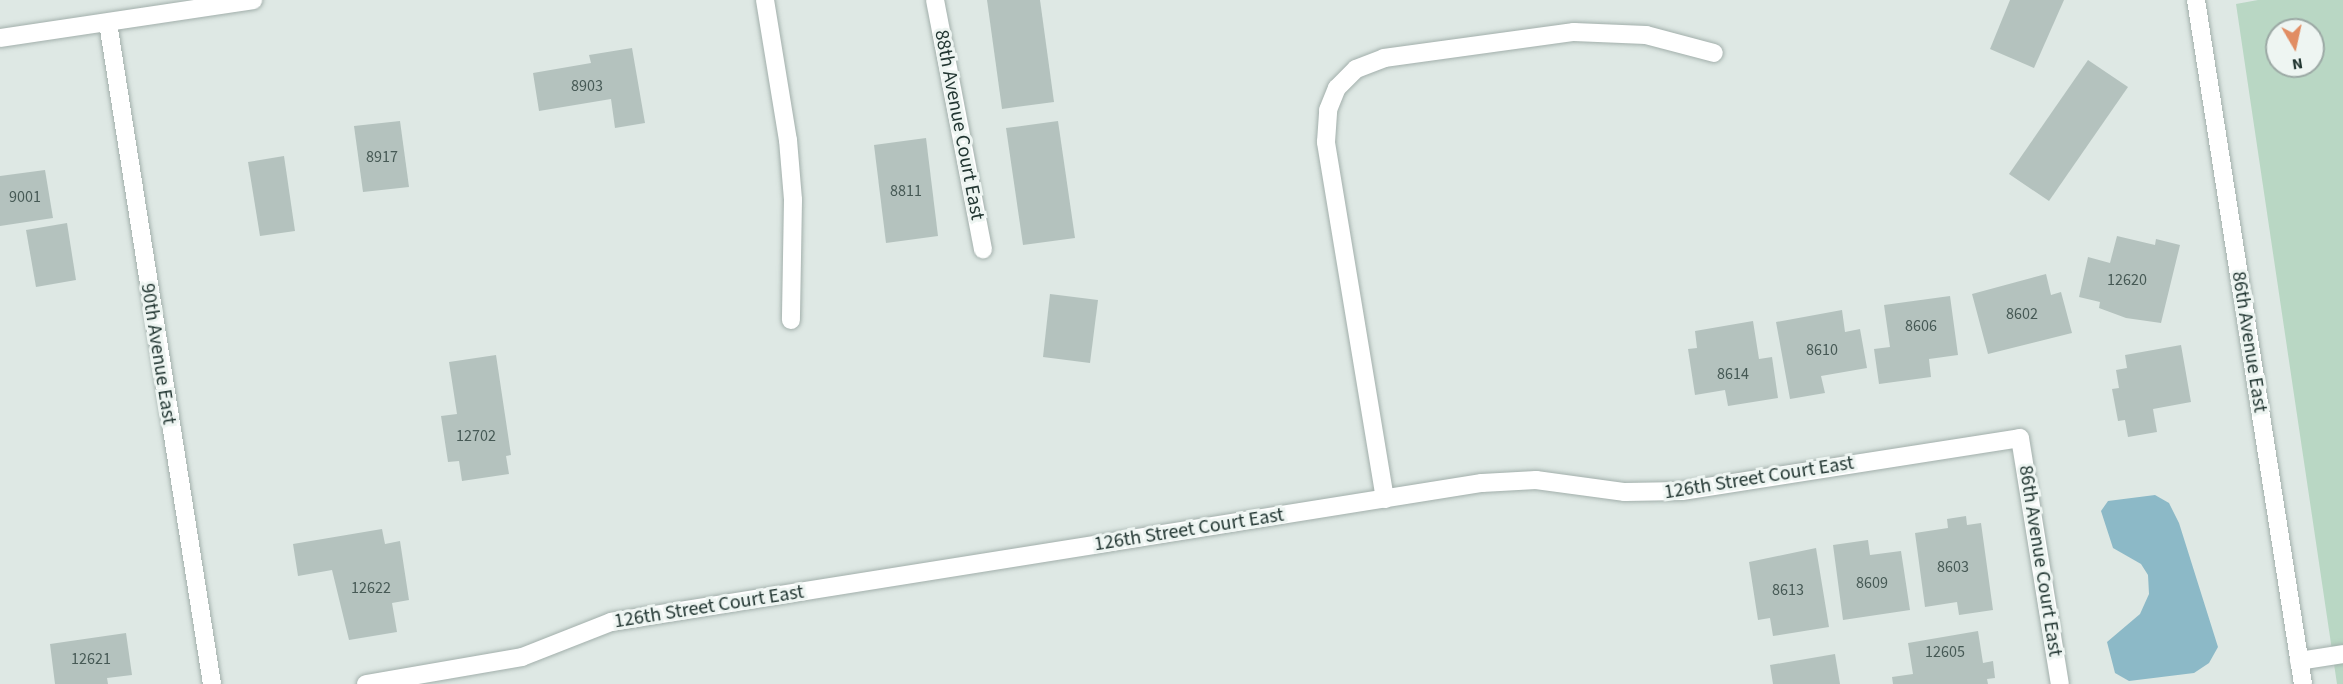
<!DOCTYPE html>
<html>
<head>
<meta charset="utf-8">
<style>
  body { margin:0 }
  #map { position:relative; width:2343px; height:684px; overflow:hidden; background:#dee8e4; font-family:"Source Sans 3",sans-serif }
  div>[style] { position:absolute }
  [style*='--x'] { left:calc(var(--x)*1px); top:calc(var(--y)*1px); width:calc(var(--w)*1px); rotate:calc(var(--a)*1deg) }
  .green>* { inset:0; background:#b9d7c4 }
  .water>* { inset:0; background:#8cb9c7 }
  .building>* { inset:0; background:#b4c2be }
  .roads { filter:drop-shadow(0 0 2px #a2afab) drop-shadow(0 0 2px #a2afab) }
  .minor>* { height:18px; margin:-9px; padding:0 9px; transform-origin:9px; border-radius:9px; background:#fff }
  span { translate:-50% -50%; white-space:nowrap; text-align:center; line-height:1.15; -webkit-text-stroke:6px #eef5f2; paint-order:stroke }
  .number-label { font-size:16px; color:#465955 }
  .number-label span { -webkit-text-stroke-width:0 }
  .street-label { font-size:20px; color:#223632 }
  .north { position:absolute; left:2265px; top:18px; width:60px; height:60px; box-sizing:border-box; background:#eef5f2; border:2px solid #9ca9a5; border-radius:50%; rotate:171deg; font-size:16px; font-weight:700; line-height:24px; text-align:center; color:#223632 }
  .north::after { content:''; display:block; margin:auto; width:21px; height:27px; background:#e18d63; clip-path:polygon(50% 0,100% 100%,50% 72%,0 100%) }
</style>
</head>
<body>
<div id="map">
  <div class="green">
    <div style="clip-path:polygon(evenodd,2258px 0,2343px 0,2343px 684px,2337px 684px,2236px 4px,2258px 0,2277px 30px,2313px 30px,2313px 66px,2277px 66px,2277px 30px)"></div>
  </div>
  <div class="water">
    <div style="clip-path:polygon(2155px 495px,2169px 503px,2179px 523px,2218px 647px,2209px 663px,2194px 673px,2129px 681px,2115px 673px,2107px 642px,2140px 614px,2149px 594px,2148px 575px,2141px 564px,2113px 548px,2101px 511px,2108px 501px)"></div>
  </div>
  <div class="building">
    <div style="clip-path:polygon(987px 0,1040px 0,1054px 102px,1002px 109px)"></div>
    <div style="clip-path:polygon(2010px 0,2064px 0,2034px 68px,1990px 49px)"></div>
    <div style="clip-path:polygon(632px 48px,645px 123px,615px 128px,611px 99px,539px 111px,533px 73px,591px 63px,589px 55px)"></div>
    <div style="clip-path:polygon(2088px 60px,2128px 87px,2049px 201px,2009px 174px)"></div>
    <div style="clip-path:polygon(400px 121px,409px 187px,363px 192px,354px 126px)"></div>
    <div style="clip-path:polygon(1058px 121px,1075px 238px,1023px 245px,1006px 128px)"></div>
    <div style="clip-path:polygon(926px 138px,938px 236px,886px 243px,874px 145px)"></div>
    <div style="clip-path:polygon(284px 156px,295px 231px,260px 236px,248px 162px)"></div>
    <div style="clip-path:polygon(45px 170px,53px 218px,0 226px,0 176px)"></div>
    <div style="clip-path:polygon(67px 223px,76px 280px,36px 287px,26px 230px)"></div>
    <div style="clip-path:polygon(2117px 236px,2155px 245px,2156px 239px,2180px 245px,2161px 323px,2126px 318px,2099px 308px,2100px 302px,2079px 297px,2088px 257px,2110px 263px)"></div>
    <div style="clip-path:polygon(2046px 274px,2051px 295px,2061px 292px,2072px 333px,1988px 354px,1972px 294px)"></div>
    <div style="clip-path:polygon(1050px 294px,1098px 300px,1090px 363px,1043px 357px)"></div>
    <div style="clip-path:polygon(1950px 296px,1958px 355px,1929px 359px,1931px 377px,1879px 384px,1874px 349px,1890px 347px,1884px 305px)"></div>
    <div style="clip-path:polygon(1842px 310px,1845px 332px,1860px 329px,1867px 368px,1821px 376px,1825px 393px,1790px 399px,1776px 322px)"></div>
    <div style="clip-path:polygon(1753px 321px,1759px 359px,1772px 357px,1778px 398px,1728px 406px,1725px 390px,1695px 395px,1688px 349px,1697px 348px,1695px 331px)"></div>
    <div style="clip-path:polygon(2181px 345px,2191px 402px,2153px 409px,2157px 432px,2128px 437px,2125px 420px,2118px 421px,2112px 389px,2119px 388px,2116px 370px,2127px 368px,2125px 355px)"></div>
    <div style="clip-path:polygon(496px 355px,511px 455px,506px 456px,509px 474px,462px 481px,459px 461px,448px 462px,441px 416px,457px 414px,449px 362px)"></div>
    <div style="clip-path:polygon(1966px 516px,1967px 525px,1981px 523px,1993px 610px,1959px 615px,1957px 602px,1925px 607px,1915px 533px,1948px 528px,1947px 519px)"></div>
    <div style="clip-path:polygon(382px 529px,385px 544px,400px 541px,409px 600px,392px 603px,397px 632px,349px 640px,332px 570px,298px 576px,293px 544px)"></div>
    <div style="clip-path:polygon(1868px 540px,1870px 555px,1901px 551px,1910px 610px,1843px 620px,1833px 545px)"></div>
    <div style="clip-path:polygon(1816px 548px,1829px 627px,1773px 636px,1770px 618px,1758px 620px,1749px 562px)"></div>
    <div style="clip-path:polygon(1978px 631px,1983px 663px,1993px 661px,1995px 678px,1987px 679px,1988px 684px,1893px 684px,1892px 677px,1913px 674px,1908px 643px)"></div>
    <div style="clip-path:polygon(126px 633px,132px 675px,107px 678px,108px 684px,55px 684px,50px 644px)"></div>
    <div style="clip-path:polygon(1835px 654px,1840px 684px,1773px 684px,1770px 665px)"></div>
  </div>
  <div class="roads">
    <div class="minor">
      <div style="--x:765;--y:0;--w:142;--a:80.7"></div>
      <div style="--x:788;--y:140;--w:60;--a:85.2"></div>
      <div style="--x:793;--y:200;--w:120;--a:91"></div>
      <div style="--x:935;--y:0;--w:254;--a:79.1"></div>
      <div style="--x:2196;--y:0;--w:692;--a:81.11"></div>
      <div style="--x:108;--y:23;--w:669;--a:81.06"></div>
      <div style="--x:0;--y:38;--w:256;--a:-8.5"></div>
      <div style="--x:1385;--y:499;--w:362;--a:-99.4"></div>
      <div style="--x:1326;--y:142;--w:32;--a:-86"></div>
      <div style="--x:1328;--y:110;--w:24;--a:-68"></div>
      <div style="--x:1337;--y:88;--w:27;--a:-45"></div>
      <div style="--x:1356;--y:69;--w:30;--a:-21"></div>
      <div style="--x:1384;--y:58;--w:192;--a:-7.8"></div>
      <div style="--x:1574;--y:32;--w:72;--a:2.4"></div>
      <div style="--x:1646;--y:35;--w:70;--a:14.8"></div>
      <div style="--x:2299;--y:661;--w:45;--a:-9"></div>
      <div style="--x:366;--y:684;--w:158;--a:-9.8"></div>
      <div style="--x:522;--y:657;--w:96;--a:-21.5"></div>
      <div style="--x:611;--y:622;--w:882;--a:-9.07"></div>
      <div style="--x:1482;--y:483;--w:54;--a:-3.2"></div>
      <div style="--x:1536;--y:480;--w:90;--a:7.7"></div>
      <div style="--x:1625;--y:492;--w:57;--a:-1"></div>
      <div style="--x:1682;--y:491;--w:342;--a:-8.9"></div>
      <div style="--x:2020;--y:438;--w:249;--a:80.8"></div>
    </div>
  </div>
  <div class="number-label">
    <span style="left:587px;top:86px">8903</span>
    <span style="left:382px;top:157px">8917</span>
    <span style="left:906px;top:191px">8811</span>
    <span style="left:25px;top:197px">9001</span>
    <span style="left:2127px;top:280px">12620</span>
    <span style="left:2022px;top:314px">8602</span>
    <span style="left:1921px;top:326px">8606</span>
    <span style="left:1822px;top:350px">8610</span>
    <span style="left:1733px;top:374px">8614</span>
    <span style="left:476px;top:436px">12702</span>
    <span style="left:1953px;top:567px">8603</span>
    <span style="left:1872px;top:583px">8609</span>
    <span style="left:371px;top:588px">12622</span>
    <span style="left:1788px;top:590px">8613</span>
    <span style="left:1945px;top:652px">12605</span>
    <span style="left:91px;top:659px">12621</span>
  </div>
  <div class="street-label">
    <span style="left:959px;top:125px;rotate:79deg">88th Avenue Court East</span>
    <span style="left:2249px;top:342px;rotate:81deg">86th Avenue East</span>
    <span style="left:158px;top:354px;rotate:81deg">90th Avenue East</span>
    <span style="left:1759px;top:478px;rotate:-9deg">126th Street Court East</span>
    <span style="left:1189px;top:530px;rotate:-9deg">126th Street Court East</span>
    <span style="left:2040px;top:561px;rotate:81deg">86th Avenue Court East</span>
    <span style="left:709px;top:607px;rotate:-9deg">126th Street Court East</span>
  </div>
  <div class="north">N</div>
</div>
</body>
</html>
